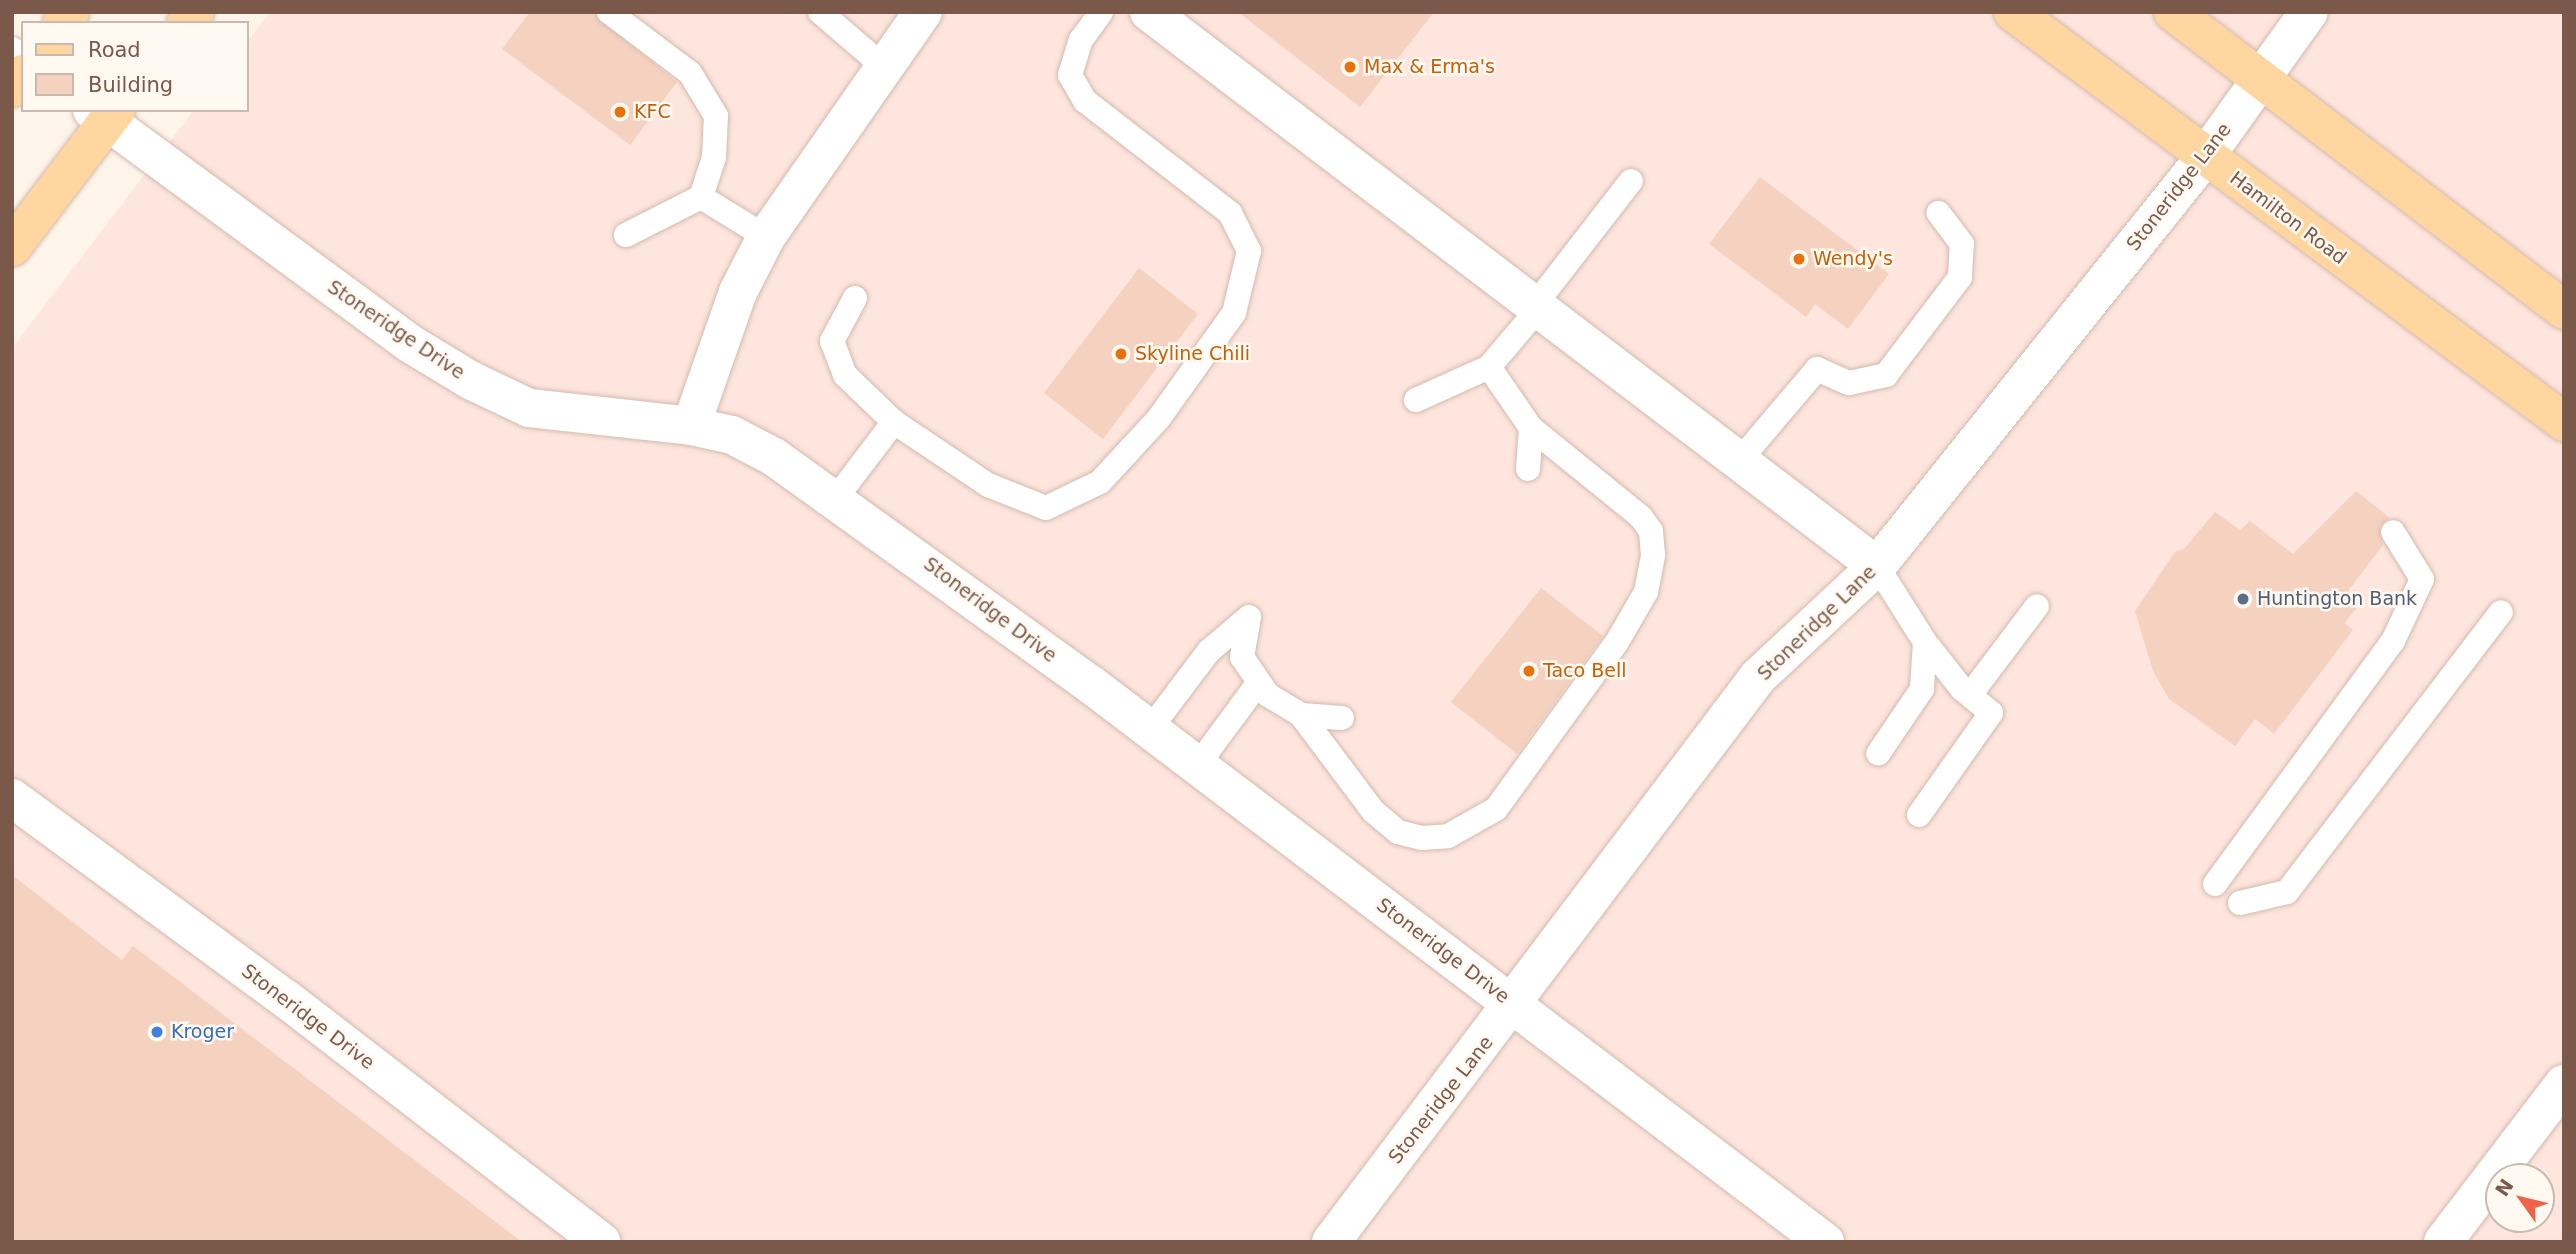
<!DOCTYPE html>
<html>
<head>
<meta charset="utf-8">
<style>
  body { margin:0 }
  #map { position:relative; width:2576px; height:1254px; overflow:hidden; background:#fef5ea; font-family:"DejaVu Sans",sans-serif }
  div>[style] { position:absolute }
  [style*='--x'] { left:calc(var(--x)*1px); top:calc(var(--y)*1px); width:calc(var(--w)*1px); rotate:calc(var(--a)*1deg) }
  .commercial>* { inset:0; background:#fee5dd }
  .building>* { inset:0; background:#f5d1c0 }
  .roads { filter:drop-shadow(0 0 2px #d2bbae) drop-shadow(0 0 2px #d2bbae) }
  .service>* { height:24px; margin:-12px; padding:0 12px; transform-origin:12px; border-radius:12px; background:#fff }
  .minor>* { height:38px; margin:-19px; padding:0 19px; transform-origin:19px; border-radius:19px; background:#fff }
  .primary>* { height:38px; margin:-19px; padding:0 19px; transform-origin:19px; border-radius:19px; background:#ffd5a0 }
  .dots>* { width:19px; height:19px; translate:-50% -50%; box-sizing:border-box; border:4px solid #fff9f2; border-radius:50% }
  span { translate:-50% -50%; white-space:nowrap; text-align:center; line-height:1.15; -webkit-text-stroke:5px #fff9f2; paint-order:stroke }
  .food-label { font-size:19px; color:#c56008 }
  .left { translate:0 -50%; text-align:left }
  .street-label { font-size:19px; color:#7b594a }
  .service-label { font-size:19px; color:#4e5e75 }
  .shop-label { font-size:19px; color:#366cbe }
  .frame { position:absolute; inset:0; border:14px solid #7b594a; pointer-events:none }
  .legend { position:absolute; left:21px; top:21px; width:228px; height:91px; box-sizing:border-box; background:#fff9f2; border:2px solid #cab9af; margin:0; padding:9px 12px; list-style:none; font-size:21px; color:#7b594a }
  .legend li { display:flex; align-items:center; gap:14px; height:35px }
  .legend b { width:35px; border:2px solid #cab9af }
  .north { position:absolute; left:2485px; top:1163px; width:70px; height:70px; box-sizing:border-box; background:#fff9f2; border:2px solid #cab9af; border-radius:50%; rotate:304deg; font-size:19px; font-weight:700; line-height:28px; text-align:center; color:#7b594a }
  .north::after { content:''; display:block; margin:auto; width:24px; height:32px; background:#ee6349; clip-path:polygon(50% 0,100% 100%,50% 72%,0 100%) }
</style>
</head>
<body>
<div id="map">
  <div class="commercial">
    <div style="clip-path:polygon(evenodd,270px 12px,2564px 12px,2564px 1242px,12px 1242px,12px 348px,194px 110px,247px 110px,247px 42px,270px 12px,2499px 1177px,2541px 1177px,2541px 1219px,2499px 1219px,2499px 1177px)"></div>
  </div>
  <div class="building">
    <div style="clip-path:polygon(530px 12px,592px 12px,677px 82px,630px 145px,502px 49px)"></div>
    <div style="clip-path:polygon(1238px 12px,1434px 12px,1360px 107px)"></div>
    <div style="clip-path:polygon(1760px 177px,1889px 274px,1848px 329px,1815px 304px,1806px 317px,1709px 244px)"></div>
    <div style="clip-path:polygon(1139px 268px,1198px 314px,1103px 439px,1044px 393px)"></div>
    <div style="clip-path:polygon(2356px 491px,2390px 518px,2380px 526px,2383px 545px,2348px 591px,2361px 602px,2345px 623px,2353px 630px,2274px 734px,2255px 719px,2235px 746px,2169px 699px,2153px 671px,2135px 611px,2175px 552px,2184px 549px,2215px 512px,2240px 530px,2250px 521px,2293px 554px)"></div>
    <div style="clip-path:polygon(1541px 588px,1603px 636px,1517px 754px,1451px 702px)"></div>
    <div style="clip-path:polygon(12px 875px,122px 960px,133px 946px,522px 1242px,12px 1242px)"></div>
  </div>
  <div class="roads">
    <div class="service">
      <div style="--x:609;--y:12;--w:101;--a:37"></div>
      <div style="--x:690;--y:73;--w:50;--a:58.8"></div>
      <div style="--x:716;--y:116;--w:41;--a:92.8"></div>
      <div style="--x:714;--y:157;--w:42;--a:108"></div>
      <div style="--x:820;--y:12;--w:83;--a:40.6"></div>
      <div style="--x:12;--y:49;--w:14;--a:36"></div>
      <div style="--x:626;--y:235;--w:84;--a:-26.9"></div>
      <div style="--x:701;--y:197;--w:76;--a:31.6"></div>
      <div style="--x:855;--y:298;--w:49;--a:118.1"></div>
      <div style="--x:832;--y:341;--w:36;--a:69"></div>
      <div style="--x:845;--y:375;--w:68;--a:43.8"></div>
      <div style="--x:894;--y:422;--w:113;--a:33.8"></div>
      <div style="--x:988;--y:485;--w:62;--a:21.6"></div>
      <div style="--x:1046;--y:508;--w:60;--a:-25.7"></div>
      <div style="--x:1100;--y:482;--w:87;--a:-47.3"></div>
      <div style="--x:1159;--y:418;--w:129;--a:-54.5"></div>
      <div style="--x:1234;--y:313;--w:64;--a:-76.4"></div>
      <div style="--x:1249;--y:251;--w:42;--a:-116.6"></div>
      <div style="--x:1230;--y:213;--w:183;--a:-142.3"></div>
      <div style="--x:1085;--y:101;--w:30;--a:-120"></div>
      <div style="--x:1070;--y:75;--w:37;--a:-73"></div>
      <div style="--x:1081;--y:40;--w:34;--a:-54"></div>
      <div style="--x:1534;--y:306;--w:158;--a:-52.2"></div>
      <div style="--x:1416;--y:400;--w:80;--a:-24.3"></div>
      <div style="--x:1489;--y:367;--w:77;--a:-49.7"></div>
      <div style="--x:1739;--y:461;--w:121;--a:-49.7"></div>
      <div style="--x:1817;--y:369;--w:35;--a:24"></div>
      <div style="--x:1849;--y:383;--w:38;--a:-12"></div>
      <div style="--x:1886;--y:375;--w:123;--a:-52.9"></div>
      <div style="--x:1960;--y:277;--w:33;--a:-87"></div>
      <div style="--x:1962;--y:244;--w:39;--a:-127"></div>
      <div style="--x:1528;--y:469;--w:41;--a:-85.8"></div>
      <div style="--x:836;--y:498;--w:96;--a:-52.7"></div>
      <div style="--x:1877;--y:566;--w:90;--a:57.7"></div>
      <div style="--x:1925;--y:642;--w:47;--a:93.7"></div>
      <div style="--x:1922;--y:689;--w:78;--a:124.1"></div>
      <div style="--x:1249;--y:617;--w:41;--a:99.9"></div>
      <div style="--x:1242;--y:657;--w:46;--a:55.6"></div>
      <div style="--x:1268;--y:695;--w:39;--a:31"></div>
      <div style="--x:1301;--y:715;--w:41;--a:4.2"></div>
      <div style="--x:1970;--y:695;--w:111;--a:-53"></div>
      <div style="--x:1301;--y:715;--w:120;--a:53.1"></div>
      <div style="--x:1373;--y:811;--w:33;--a:40"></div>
      <div style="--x:1398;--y:832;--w:25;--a:14"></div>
      <div style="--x:1422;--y:838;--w:26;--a:-4"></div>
      <div style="--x:1448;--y:836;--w:55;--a:-29.4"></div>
      <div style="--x:1496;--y:809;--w:206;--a:-54.1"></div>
      <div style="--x:1617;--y:642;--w:58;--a:-59.9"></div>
      <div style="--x:1646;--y:592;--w:38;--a:-79"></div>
      <div style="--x:1653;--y:555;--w:24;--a:-95"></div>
      <div style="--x:1651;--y:531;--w:17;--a:-126"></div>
      <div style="--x:1641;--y:517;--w:141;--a:-141"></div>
      <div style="--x:1531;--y:428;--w:74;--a:-124.5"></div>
      <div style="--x:1150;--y:729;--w:98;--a:-52.9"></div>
      <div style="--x:1209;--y:651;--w:52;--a:-40.4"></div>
      <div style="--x:1197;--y:766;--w:104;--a:-53.6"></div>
      <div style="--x:1919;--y:815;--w:125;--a:-54.8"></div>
      <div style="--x:1991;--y:713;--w:38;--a:-140"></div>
      <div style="--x:1962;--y:689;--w:60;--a:-128.2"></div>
      <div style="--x:2215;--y:884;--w:301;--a:-53.8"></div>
      <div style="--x:2393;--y:641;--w:68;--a:-64.9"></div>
      <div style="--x:2422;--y:579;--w:55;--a:-121.7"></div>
      <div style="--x:2240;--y:903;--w:48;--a:-13.2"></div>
      <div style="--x:2287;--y:892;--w:352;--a:-52.6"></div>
    </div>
    <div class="minor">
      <div style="--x:1149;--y:12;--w:915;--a:37.27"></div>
      <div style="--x:92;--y:110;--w:393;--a:36.3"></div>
      <div style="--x:409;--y:343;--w:71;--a:31.2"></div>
      <div style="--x:470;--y:380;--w:65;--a:25.4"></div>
      <div style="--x:529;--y:408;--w:163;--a:6.3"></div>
      <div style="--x:691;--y:426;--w:42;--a:12.4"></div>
      <div style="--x:732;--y:435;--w:47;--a:27.6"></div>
      <div style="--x:774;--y:457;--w:389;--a:35.7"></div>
      <div style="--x:1090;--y:684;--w:923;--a:37.21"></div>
      <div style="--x:691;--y:426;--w:142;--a:-70.7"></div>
      <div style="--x:738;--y:292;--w:62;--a:-63"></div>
      <div style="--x:766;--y:237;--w:274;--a:-55.1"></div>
      <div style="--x:12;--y:798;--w:340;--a:36.3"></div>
      <div style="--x:286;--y:999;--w:398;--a:37.6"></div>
      <div style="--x:1331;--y:1242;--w:708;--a:-52.92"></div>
      <div style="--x:1758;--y:677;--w:163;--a:-43"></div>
      <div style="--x:1877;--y:566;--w:524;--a:-51.27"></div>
      <div style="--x:2205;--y:157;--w:178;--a:-54.4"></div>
      <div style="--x:2443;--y:1242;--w:199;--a:-52.6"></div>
    </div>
    <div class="primary">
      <div style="--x:2013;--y:12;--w:687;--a:36.65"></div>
      <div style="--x:2173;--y:12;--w:492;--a:37.3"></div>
      <div style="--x:62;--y:23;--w:14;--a:-54"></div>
      <div style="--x:186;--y:23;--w:14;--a:-51"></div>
      <div style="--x:12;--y:88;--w:18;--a:-52"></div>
      <div style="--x:12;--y:247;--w:172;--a:-52.8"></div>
    </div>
  </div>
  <div class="dots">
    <div style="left:1350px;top:67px;background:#e8710a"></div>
    <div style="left:620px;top:112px;background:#e8710a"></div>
    <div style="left:1799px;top:259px;background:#e8710a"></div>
    <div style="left:1121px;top:354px;background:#e8710a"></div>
    <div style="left:2243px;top:599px;background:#5c6f8a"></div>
    <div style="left:1529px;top:671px;background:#e8710a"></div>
    <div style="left:157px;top:1032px;background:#3f7fe0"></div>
  </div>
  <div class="food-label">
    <span class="left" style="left:1364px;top:67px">Max &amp; Erma's</span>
    <span class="left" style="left:634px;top:112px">KFC</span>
    <span class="left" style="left:1813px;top:259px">Wendy's</span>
    <span class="left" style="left:1135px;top:354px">Skyline Chili</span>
    <span class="left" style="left:1543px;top:671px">Taco Bell</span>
  </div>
  <div class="street-label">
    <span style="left:2179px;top:187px;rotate:-52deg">Stoneridge Lane</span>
    <span style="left:2288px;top:218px;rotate:37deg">Hamilton Road</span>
    <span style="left:396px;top:330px;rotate:34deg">Stoneridge Drive</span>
    <span style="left:990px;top:610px;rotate:37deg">Stoneridge Drive</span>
    <span style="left:1817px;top:623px;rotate:-44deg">Stoneridge Lane</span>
    <span style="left:1443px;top:951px;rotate:37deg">Stoneridge Drive</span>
    <span style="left:308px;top:1017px;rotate:37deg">Stoneridge Drive</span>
    <span style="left:1441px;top:1100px;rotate:-52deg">Stoneridge Lane</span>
  </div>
  <div class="service-label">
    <span class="left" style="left:2257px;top:599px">Huntington Bank</span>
  </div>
  <div class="shop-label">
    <span class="left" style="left:171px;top:1032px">Kroger</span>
  </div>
  <div class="frame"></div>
  <ul class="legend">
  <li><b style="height:9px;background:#ffd5a0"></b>Road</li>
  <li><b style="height:19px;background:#f5d1c0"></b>Building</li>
  </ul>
  <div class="north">N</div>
</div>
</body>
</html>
